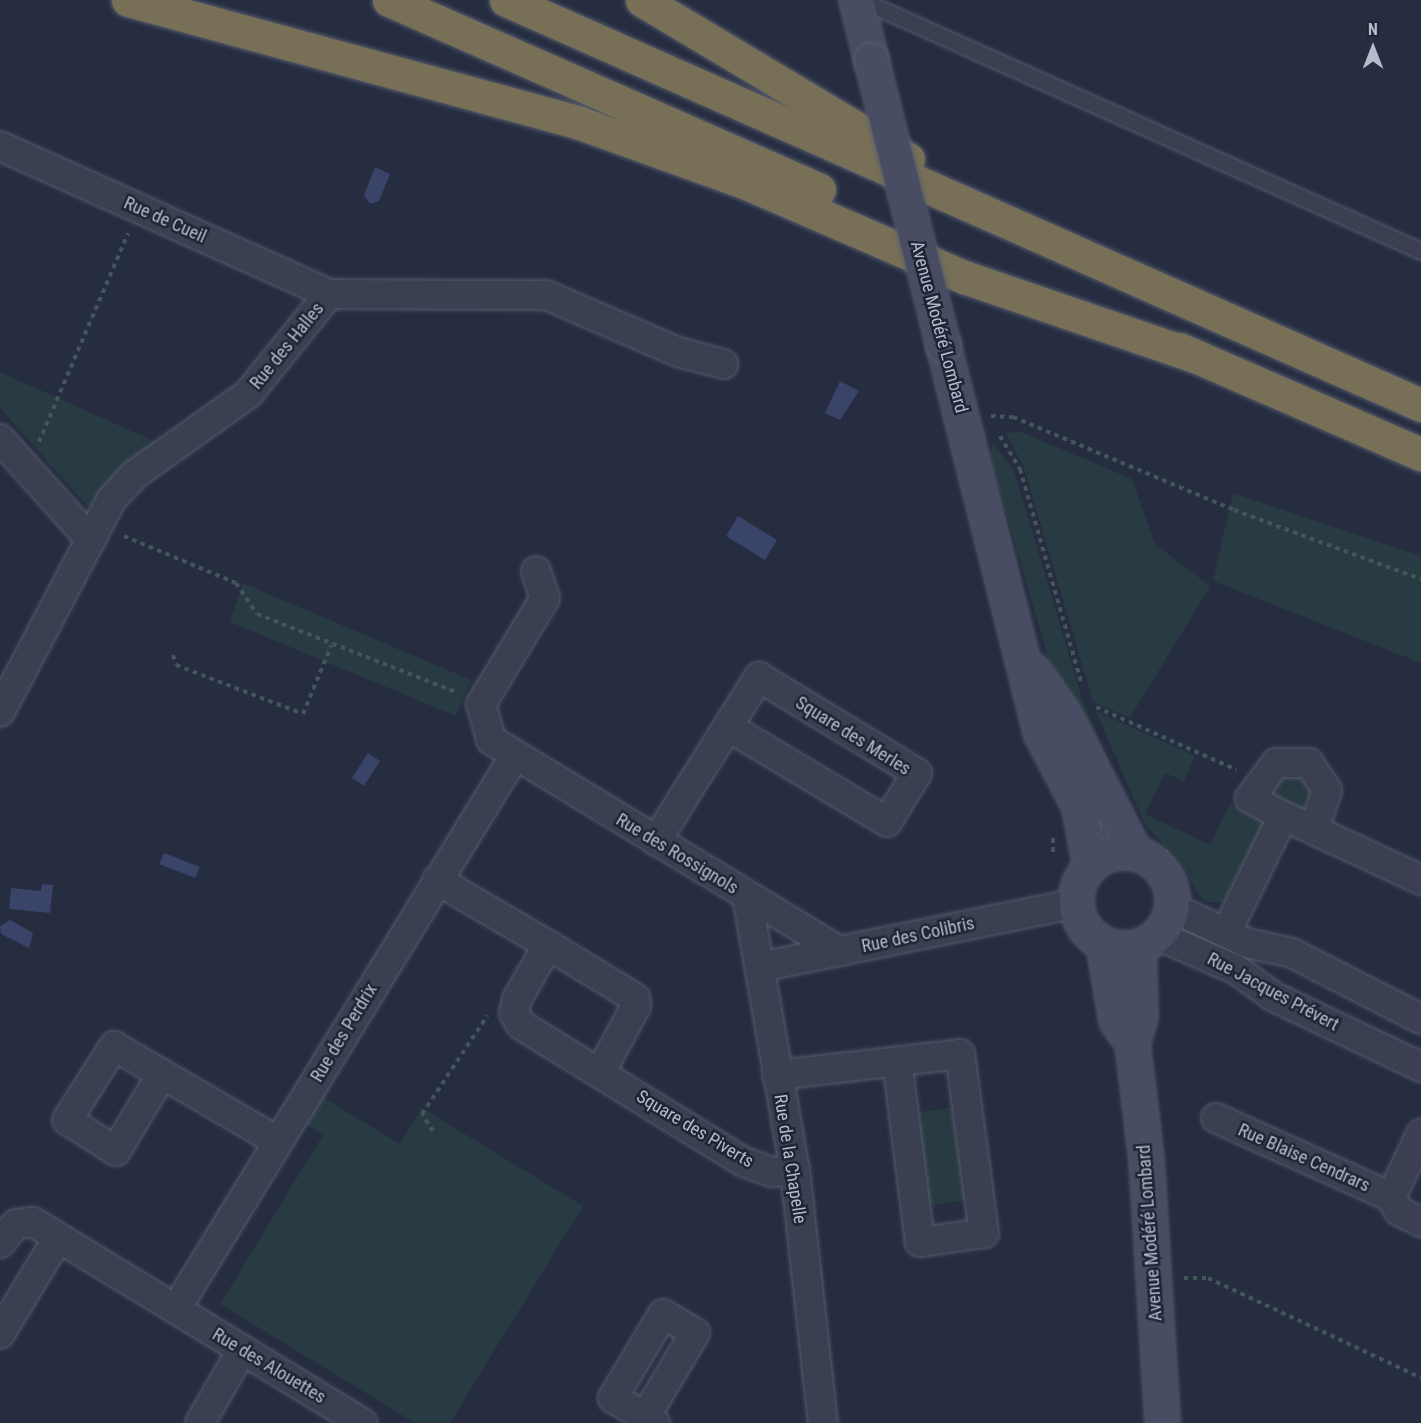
<!DOCTYPE html>
<html>
<head>
<meta charset="utf-8">
<style>
  body { margin:0 }
  #map { position:relative; width:1421px; height:1423px; overflow:hidden; background:#262d41; font-family:"Roboto Condensed",sans-serif }
  div>[style] { position:absolute }
  [style*='--x'] { left:calc(var(--x)*1px); top:calc(var(--y)*1px); width:calc(var(--w)*1px); rotate:calc(var(--a)*1deg) }
  .green>* { inset:0; background:#283a42 }
  .water>* { inset:0; background:#394468 }
  .path>* { height:4px; margin-top:-2px; transform-origin:0; background:repeating-linear-gradient(90deg,#43565c 0 4.5px,transparent 0 9px) }
  .roads { filter:drop-shadow(0 0 2px #555a6b) drop-shadow(0 0 2px #555a6b) }
  .lane>* { height:15px; margin:-7.5px; padding:0 7.5px; transform-origin:7.5px; border-radius:7.5px; background:#3a3f51 }
  .street>* { height:28px; margin:-14px; padding:0 14px; transform-origin:14px; border-radius:14px; background:#3a3f51 }
  .secondary>* { height:33px; margin:-16.5px; padding:0 16.5px; transform-origin:16.5px; border-radius:16.5px; background:#484d64 }
  .secondary>.ring { margin:-16.5px; padding:0; box-sizing:content-box; background:none; border:33px solid #484d64; border-radius:50% }
  .highway>* { height:33px; margin:-16.5px; padding:0 16.5px; transform-origin:16.5px; border-radius:16.5px; background:#777057 }
  .bridges { filter:drop-shadow(0 0 2px #555a6b) drop-shadow(0 0 2px #555a6b) }
  .secondary-bridge>* { height:33px; margin:-16.5px; padding:0 16.5px; transform-origin:16.5px; border-radius:16.5px; background:#484d64 }
  span { translate:-50% -50%; white-space:nowrap; text-align:center; line-height:1.15; -webkit-text-stroke:5px #1f2436; paint-order:stroke }
  .street-label { font-size:18px; color:#b7bbcb }
  .north { position:absolute; left:1343px; top:18px; width:60px; height:60px; -webkit-text-stroke:4px #1f2436; paint-order:stroke; rotate:0deg; font-size:16px; font-weight:700; line-height:24px; text-align:center; color:#b7bbcb }
  .north::after { content:''; display:block; margin:auto; width:21px; height:27px; background:#b7bbcb; clip-path:polygon(50% 0,100% 100%,50% 72%,0 100%) }
</style>
</head>
<body>
<div id="map">
  <div class="green">
    <div style="clip-path:polygon(0 372px,156px 442px,119px 469px,89px 508px,0 408px)"></div>
    <div style="clip-path:polygon(1021px 432px,1132px 479px,1155px 544px,1210px 586px,1130px 718px,1093px 702px,1024px 468px,1006px 433px)"></div>
    <div style="clip-path:polygon(993px 443px,1014px 471px,1084px 704px,1131px 814px,1054px 678px,990px 457px)"></div>
    <div style="clip-path:polygon(1233px 493px,1421px 556px,1421px 663px,1213px 581px)"></div>
    <div style="clip-path:polygon(243px 583px,471px 680px,456px 716px,230px 622px)"></div>
    <div style="clip-path:polygon(1096px 711px,1195px 756px,1184px 781px,1165px 773px,1145px 814px,1210px 845px,1230px 803px,1269px 822px,1229px 903px,1207px 902px,1198px 894px,1180px 861px,1145px 825px)"></div>
    <div style="clip-path:polygon(1292px 775px,1311px 786px,1310px 808px,1300px 810px,1273px 795px,1281px 778px)"></div>
    <div style="clip-path:polygon(322px 1097px,400px 1144px,422px 1108px,583px 1206px,450px 1423px,415px 1423px,220px 1304px,323px 1135px,305px 1123px)"></div>
    <div style="clip-path:polygon(956px 1107px,969px 1200px,925px 1206px,913px 1113px)"></div>
  </div>
  <div class="water">
    <div style="clip-path:polygon(375px 167px,390px 174px,379px 201px,370px 204px,364px 195px)"></div>
    <div style="clip-path:polygon(840px 381px,859px 391px,840px 420px,825px 413px)"></div>
    <div style="clip-path:polygon(738px 516px,777px 540px,765px 560px,726px 536px)"></div>
    <div style="clip-path:polygon(368px 753px,380px 761px,364px 786px,352px 778px)"></div>
    <div style="clip-path:polygon(164px 853px,200px 867px,195px 878px,159px 864px)"></div>
    <div style="clip-path:polygon(42px 884px,53px 885px,50px 913px,9px 909px,11px 888px,41px 891px)"></div>
    <div style="clip-path:polygon(10px 920px,33px 933px,29px 948px,1px 934px,0 926px)"></div>
  </div>
  <div class="path">
    <div style="--x:991;--y:416;--w:22;--a:3"></div>
    <div style="--x:1013;--y:417;--w:240;--a:22.8"></div>
    <div style="--x:1234;--y:510;--w:199;--a:20.3"></div>
    <div style="--x:1000;--y:436;--w:39;--a:59"></div>
    <div style="--x:1020;--y:469;--w:222;--a:74"></div>
    <div style="--x:39;--y:442;--w:227;--a:-66.9"></div>
    <div style="--x:124;--y:536;--w:121;--a:22.8"></div>
    <div style="--x:236;--y:583;--w:37;--a:56"></div>
    <div style="--x:257;--y:614;--w:214;--a:21.4"></div>
    <div style="--x:173;--y:655;--w:10;--a:73"></div>
    <div style="--x:176;--y:665;--w:136;--a:21.1"></div>
    <div style="--x:303;--y:714;--w:74;--a:-67.6"></div>
    <div style="--x:1096;--y:707;--w:154;--a:24.1"></div>
    <div style="--x:1053;--y:838;--w:14;--a:90"></div>
    <div style="--x:1165;--y:850;--w:37;--a:57"></div>
    <div style="--x:433;--y:1131;--w:20;--a:-123"></div>
    <div style="--x:422;--y:1114;--w:118;--a:-56.4"></div>
    <div style="--x:1184;--y:1278;--w:24;--a:0"></div>
    <div style="--x:1208;--y:1278;--w:235;--a:25.1"></div>
  </div>
  <div class="roads">
    <div class="lane">
      <div style="--x:861;--y:0;--w:614;--a:24.14"></div>
    </div>
    <div class="street">
      <div style="--x:0;--y:146;--w:361;--a:24.2"></div>
      <div style="--x:329;--y:294;--w:217;--a:0.3"></div>
      <div style="--x:546;--y:295;--w:144;--a:23.4"></div>
      <div style="--x:678;--y:352;--w:47;--a:14.9"></div>
      <div style="--x:0;--y:439;--w:136;--a:48"></div>
      <div style="--x:536;--y:571;--w:28;--a:72"></div>
      <div style="--x:545;--y:598;--w:124;--a:121.1"></div>
      <div style="--x:481;--y:704;--w:37;--a:74"></div>
      <div style="--x:491;--y:740;--w:408;--a:31.2"></div>
      <div style="--x:0;--y:712;--w:241;--a:-62.3"></div>
      <div style="--x:112;--y:499;--w:33;--a:-47"></div>
      <div style="--x:134;--y:475;--w:140;--a:-35.4"></div>
      <div style="--x:248;--y:394;--w:129;--a:-51"></div>
      <div style="--x:1314;--y:830;--w:118;--a:25"></div>
      <div style="--x:656;--y:841;--w:194;--a:-57.9"></div>
      <div style="--x:759;--y:677;--w:185;--a:31.3"></div>
      <div style="--x:917;--y:773;--w:57;--a:121.5"></div>
      <div style="--x:887;--y:822;--w:185;--a:-149.1"></div>
      <div style="--x:437;--y:880;--w:129;--a:30.4"></div>
      <div style="--x:548;--y:945;--w:62;--a:119.9"></div>
      <div style="--x:517;--y:999;--w:14;--a:102"></div>
      <div style="--x:514;--y:1013;--w:14;--a:60"></div>
      <div style="--x:521;--y:1025;--w:262;--a:31.6"></div>
      <div style="--x:744;--y:1162;--w:30;--a:20"></div>
      <div style="--x:772;--y:1172;--w:23;--a:-5"></div>
      <div style="--x:747;--y:896;--w:278;--a:80.1"></div>
      <div style="--x:795;--y:1170;--w:255;--a:83.7"></div>
      <div style="--x:1171;--y:907;--w:84;--a:25.3"></div>
      <div style="--x:1247;--y:943;--w:46;--a:12.5"></div>
      <div style="--x:1292;--y:953;--w:145;--a:27.1"></div>
      <div style="--x:1226;--y:933;--w:130;--a:-64"></div>
      <div style="--x:1283;--y:816;--w:34;--a:24"></div>
      <div style="--x:1314;--y:830;--w:42;--a:-72"></div>
      <div style="--x:1327;--y:790;--w:32;--a:-124"></div>
      <div style="--x:1309;--y:763;--w:33;--a:180"></div>
      <div style="--x:1276;--y:763;--w:44;--a:126.6"></div>
      <div style="--x:1250;--y:798;--w:38;--a:29"></div>
      <div style="--x:1157;--y:935;--w:87;--a:23.6"></div>
      <div style="--x:1237;--y:970;--w:46;--a:36.1"></div>
      <div style="--x:1274;--y:997;--w:163;--a:25.5"></div>
      <div style="--x:548;--y:945;--w:102;--a:31.3"></div>
      <div style="--x:635;--y:998;--w:8;--a:83"></div>
      <div style="--x:636;--y:1006;--w:74;--a:118.3"></div>
      <div style="--x:760;--y:967;--w:322;--a:-11.4"></div>
      <div style="--x:162;--y:1074;--w:90;--a:120.9"></div>
      <div style="--x:116;--y:1151;--w:58;--a:-147.7"></div>
      <div style="--x:67;--y:1120;--w:88;--a:-57.6"></div>
      <div style="--x:114;--y:1046;--w:189;--a:30.2"></div>
      <div style="--x:777;--y:1075;--w:184;--a:-6.5"></div>
      <div style="--x:960;--y:1054;--w:181;--a:82.4"></div>
      <div style="--x:984;--y:1233;--w:65;--a:172"></div>
      <div style="--x:920;--y:1242;--w:182;--a:-97.2"></div>
      <div style="--x:1216;--y:1118;--w:192;--a:24.3"></div>
      <div style="--x:1391;--y:1197;--w:70;--a:-64.5"></div>
      <div style="--x:1391;--y:1197;--w:16;--a:60"></div>
      <div style="--x:1399;--y:1211;--w:25;--a:27"></div>
      <div style="--x:0;--y:1243;--w:25;--a:-50"></div>
      <div style="--x:16;--y:1224;--w:17;--a:-7"></div>
      <div style="--x:33;--y:1222;--w:386;--a:31.4"></div>
      <div style="--x:176;--y:1309;--w:647;--a:-58.52"></div>
      <div style="--x:0;--y:1334;--w:112;--a:-58.9"></div>
      <div style="--x:645;--y:1417;--w:98;--a:-59.2"></div>
      <div style="--x:695;--y:1333;--w:37;--a:-149"></div>
      <div style="--x:663;--y:1314;--w:98;--a:120.8"></div>
      <div style="--x:613;--y:1398;--w:49;--a:30.8"></div>
      <div style="--x:200;--y:1423;--w:84;--a:-60.1"></div>
    </div>
    <div class="secondary">
      <div style="--x:856;--y:0;--w:62;--a:76"></div>
      <div style="--x:943;--y:345;--w:401;--a:75.9"></div>
      <div style="--x:1041;--y:734;--w:82;--a:62.5"></div>
      <div style="--x:1079;--y:807;--w:60;--a:79.4"></div>
      <div style="--x:1033;--y:670;--w:52;--a:55.1"></div>
      <div style="--x:1063;--y:713;--w:157;--a:62.8"></div>
      <div class="ring" style="left:1076px;top:852px;width:63px;height:63px"></div>
      <div style="--x:1103;--y:943;--w:78;--a:80.4"></div>
      <div style="--x:1116;--y:1020;--w:28;--a:55"></div>
      <div style="--x:1138;--y:946;--w:71;--a:88.4"></div>
      <div style="--x:1140;--y:1017;--w:27;--a:107"></div>
      <div style="--x:1132;--y:1043;--w:116;--a:83.1"></div>
      <div style="--x:1146;--y:1158;--w:265;--a:86.5"></div>
    </div>
    <div class="highway">
      <div style="--x:128;--y:0;--w:468;--a:15.2"></div>
      <div style="--x:580;--y:123;--w:174;--a:19.8"></div>
      <div style="--x:744;--y:182;--w:240;--a:23.4"></div>
      <div style="--x:964;--y:277;--w:247;--a:18.9"></div>
      <div style="--x:389;--y:0;--w:470;--a:23.8"></div>
      <div style="--x:506;--y:0;--w:1001;--a:23.88"></div>
      <div style="--x:642;--y:0;--w:310;--a:30.9"></div>
      <div style="--x:1179;--y:349;--w:264;--a:23.5"></div>
    </div>
  </div>
  <div class="bridges">
    <div class="secondary-bridge">
      <div style="--x:871;--y:60;--w:294;--a:75.8"></div>
    </div>
  </div>
  <div class="street-label">
    <span style="left:165px;top:220px;rotate:24deg">Rue de Cueil</span>
    <span style="left:939px;top:327px;rotate:75deg">Avenue Modéré Lombard</span>
    <span style="left:287px;top:346px;rotate:-51deg">Rue des Halles</span>
    <span style="left:853px;top:736px;rotate:32deg">Square des Merles</span>
    <span style="left:677px;top:854px;rotate:31deg">Rue des Rossignols</span>
    <span style="left:918px;top:935px;rotate:-12deg">Rue des Colibris</span>
    <span style="left:1273px;top:992px;rotate:28deg">Rue Jacques Prévert</span>
    <span style="left:344px;top:1033px;rotate:-59deg">Rue des Perdrix</span>
    <span style="left:695px;top:1129px;rotate:31deg">Square des Piverts</span>
    <span style="left:1304px;top:1158px;rotate:24deg">Rue Blaise Cendrars</span>
    <span style="left:790px;top:1159px;rotate:81deg">Rue de la Chapelle</span>
    <span style="left:1150px;top:1233px;rotate:-94deg">Avenue Modéré Lombard</span>
    <span style="left:269px;top:1366px;rotate:31deg">Rue des Alouettes</span>
  </div>
  <div class="north">N</div>
</div>
</body>
</html>
